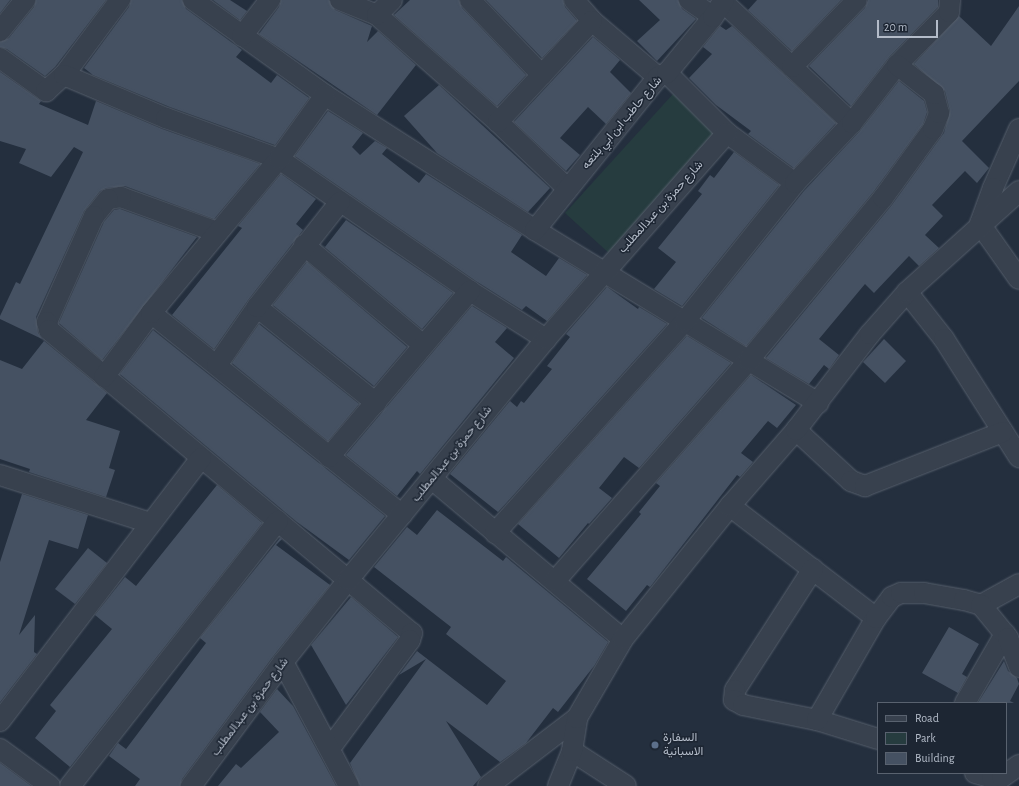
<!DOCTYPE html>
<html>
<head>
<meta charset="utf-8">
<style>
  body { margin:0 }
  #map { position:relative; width:1019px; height:786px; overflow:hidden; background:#242f3e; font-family:"Alegreya Sans",Vazirmatn,sans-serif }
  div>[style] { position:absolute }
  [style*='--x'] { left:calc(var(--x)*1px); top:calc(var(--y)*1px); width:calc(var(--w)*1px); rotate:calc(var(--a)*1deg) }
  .green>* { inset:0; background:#263c3f }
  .building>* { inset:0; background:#455162 }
  .roads { filter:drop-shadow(0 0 1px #565f6c) drop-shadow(0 0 1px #565f6c) }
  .minor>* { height:20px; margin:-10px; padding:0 10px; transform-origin:10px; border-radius:10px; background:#38414e }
  .dots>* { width:11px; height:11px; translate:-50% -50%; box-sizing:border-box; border:2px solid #1d2633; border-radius:50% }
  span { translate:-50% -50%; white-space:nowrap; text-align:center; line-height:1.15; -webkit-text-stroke:3px #1d2633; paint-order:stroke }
  .street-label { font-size:12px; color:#b4bcc9 }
  .poi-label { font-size:12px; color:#b4bcc9 }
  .left { translate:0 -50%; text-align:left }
  .legend { position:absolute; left:877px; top:702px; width:130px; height:72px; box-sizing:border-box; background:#1d2633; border:1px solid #59626f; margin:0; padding:5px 7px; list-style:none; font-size:12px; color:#b4bcc9 }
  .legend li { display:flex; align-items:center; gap:8px; height:20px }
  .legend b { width:20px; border:1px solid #59626f }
  .scale { position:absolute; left:877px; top:20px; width:61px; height:18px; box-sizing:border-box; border:2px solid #b4bcc9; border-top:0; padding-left:5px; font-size:12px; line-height:14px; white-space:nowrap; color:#b4bcc9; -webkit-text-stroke:3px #1d2633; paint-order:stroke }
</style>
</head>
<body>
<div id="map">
  <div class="green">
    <div style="clip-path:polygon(673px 94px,720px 136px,611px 255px,565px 213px)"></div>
  </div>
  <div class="building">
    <div style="clip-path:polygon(0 0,10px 0,0 13px)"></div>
    <div style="clip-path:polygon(36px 0,106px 0,55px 67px,45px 76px,7px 49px,0 47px,0 42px,9px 38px,34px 7px)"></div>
    <div style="clip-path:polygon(131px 0,182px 0,186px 9px,242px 50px,236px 57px,271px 83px,277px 75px,309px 98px,275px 145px,170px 107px,93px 75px,84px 68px,129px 7px)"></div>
    <div style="clip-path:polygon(213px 0,230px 0,247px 11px,240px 20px)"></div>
    <div style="clip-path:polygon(281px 0,329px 0,335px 10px,372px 26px,367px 42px,378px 31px,416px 65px,377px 115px,259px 34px,279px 7px)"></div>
    <div style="clip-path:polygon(410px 0,459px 0,462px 8px,526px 75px,497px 106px,394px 15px)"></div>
    <div style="clip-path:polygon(486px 0,563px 0,565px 7px,577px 21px,542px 58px)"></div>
    <div style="clip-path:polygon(639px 0,678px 0,682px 9px,696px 19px,657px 61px,637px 41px,660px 20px)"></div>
    <div style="clip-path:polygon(757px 0,841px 0,792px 51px,748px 10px)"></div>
    <div style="clip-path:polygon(868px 0,938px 0,938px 7px,889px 57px,851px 106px,809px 66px,865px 8px)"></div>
    <div style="clip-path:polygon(1019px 6px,1019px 81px,962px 141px,989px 168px,977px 183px,965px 171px,932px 205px,943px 216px,925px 235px,939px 248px,919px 266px,909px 256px,874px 293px,865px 284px,819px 339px,839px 355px,829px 369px,824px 365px,809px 384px,766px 358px,892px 205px,944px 133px,950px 111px,945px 91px,914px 64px,959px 16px,991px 46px)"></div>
    <div style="clip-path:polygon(720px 26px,726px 30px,732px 26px,836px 123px,794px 168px,748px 134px,751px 131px,716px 105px,689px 78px,712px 54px,703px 47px)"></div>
    <div style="clip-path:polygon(593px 37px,620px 60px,610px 72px,631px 93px,606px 124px,588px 107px,560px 138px,580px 155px,566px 171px,514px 122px)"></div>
    <div style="clip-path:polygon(0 72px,41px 101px,39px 104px,88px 125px,96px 101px,162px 129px,260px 164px,214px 219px,125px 186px,106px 188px,100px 191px,84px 211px,36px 317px,38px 333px,42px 339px,0 319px,0 316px,16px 282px,20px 284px,83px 152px,74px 147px,51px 177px,19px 163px,26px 149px,0 141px)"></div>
    <div style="clip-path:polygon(899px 81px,924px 101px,927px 112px,923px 124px,874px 191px,746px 346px,702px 318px,804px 191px,860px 131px)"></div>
    <div style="clip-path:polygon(439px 85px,550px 188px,528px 212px,437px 153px,404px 116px)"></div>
    <div style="clip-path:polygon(328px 111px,363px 133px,352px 147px,360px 155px,375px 141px,387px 148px,382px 154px,419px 183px,426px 174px,522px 235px,511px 252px,546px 276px,559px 258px,587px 275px,547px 321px,526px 306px,522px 310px,476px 281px,295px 156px)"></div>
    <div style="clip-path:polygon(734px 152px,779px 185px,682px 306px,654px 289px,676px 262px,658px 248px,702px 194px,698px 191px,710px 175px,714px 178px)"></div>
    <div style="clip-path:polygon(281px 174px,316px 199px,296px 224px,303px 230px,248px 300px,214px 349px,172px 315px,242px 228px,238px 226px)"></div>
    <div style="clip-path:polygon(120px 209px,197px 237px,102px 360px,59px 323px,104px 222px,114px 210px)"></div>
    <div style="clip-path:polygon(346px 220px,453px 293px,422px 329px,321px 244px,325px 247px)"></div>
    <div style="clip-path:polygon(307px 262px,407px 347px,374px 386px,273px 305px)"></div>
    <div style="clip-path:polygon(607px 287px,638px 309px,639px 307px,667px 324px,498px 512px,450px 474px,510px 401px,517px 407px,521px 401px,524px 403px,552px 369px,547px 366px,570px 337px,566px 334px)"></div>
    <div style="clip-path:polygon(472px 306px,507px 328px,495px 342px,514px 358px,420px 474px,417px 471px,397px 496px,346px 455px)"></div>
    <div style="clip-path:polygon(259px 324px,359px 404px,328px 441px,232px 363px)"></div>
    <div style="clip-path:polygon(153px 330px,385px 516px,349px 560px,297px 522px,120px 374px)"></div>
    <div style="clip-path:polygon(687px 336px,731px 363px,639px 468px,624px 457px,599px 488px,612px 498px,589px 524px,588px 523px,559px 558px,518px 524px)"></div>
    <div style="clip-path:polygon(884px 339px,906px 361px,885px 383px,863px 362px)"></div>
    <div style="clip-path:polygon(44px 341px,107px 393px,86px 420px,120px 431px,109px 468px,115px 470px,106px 497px,29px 472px,30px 469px,0 459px,0 360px,22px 369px)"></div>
    <div style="clip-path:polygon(751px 375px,796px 405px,777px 428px,768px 421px,741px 453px,753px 462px,740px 477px,737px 475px,650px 587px,647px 585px,626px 611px,587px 579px,641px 514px,639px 512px,660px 486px,656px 483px)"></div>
    <div style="clip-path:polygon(217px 485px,262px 523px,70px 767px,35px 738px,56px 711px,50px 705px,112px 629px,95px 615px,125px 577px,136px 586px)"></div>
    <div style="clip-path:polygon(22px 494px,88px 515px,78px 549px,49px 540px,19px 635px,35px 615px,34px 652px,37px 654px,0 702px,0 562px)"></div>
    <div style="clip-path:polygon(437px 510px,503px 561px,506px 557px,608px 642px,594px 666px,558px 712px,553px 708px,526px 743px,500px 762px,446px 721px,481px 777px,473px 786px,360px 786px,350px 763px,426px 659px,399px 675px,417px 651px,487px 705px,506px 681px,446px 634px,451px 627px,374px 567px,407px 527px,417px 535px)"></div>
    <div style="clip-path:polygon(280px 538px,282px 539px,276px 545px,330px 585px,274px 655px,182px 779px,180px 786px,135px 786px,140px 779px,109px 756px,118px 743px,126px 749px,206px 643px,200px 638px)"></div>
    <div style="clip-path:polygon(88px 548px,107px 563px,75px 604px,55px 589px)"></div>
    <div style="clip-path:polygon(351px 597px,398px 637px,346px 705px,311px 645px)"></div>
    <div style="clip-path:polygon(949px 627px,979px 644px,962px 674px,967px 677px,958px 693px,922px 673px)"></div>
    <div style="clip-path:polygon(1004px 661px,1008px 671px,1017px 678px,1019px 684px,1010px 701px,1014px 703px,978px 703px)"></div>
    <div style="clip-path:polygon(277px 689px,293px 706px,336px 786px,218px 786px,236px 764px,241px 768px,279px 732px,260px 712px)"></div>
    <div style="clip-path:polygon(0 763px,31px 786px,0 786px)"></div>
  </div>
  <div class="roads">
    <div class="minor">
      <div style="--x:193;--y:0;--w:163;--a:35.7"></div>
      <div style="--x:325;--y:95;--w:250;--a:32.7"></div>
      <div style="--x:535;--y:230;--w:332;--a:31.4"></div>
      <div style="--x:340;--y:0;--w:40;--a:22"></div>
      <div style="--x:377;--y:15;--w:162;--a:41.5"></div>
      <div style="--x:498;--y:122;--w:95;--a:43.7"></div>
      <div style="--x:470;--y:0;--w:104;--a:46.2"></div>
      <div style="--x:574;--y:0;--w:28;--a:49"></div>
      <div style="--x:592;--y:21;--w:87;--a:40.3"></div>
      <div style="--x:689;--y:0;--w:29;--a:35"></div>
      <div style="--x:723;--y:2;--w:177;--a:43.2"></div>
      <div style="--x:377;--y:15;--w:21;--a:-45"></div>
      <div style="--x:0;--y:31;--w:40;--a:-51"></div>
      <div style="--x:242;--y:36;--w:46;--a:-52.1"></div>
      <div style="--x:0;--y:58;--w:57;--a:35.7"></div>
      <div style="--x:46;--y:91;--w:24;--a:-42"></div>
      <div style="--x:64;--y:75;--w:94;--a:-53.3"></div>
      <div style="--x:792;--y:67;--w:93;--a:-45.9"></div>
      <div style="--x:667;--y:73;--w:85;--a:45"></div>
      <div style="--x:727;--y:133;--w:84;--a:36.3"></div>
      <div style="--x:64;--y:75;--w:111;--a:22.9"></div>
      <div style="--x:166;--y:118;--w:120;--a:19.9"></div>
      <div style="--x:279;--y:159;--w:232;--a:34.6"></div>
      <div style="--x:470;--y:291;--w:90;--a:32.3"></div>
      <div style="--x:498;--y:122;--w:138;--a:-47.1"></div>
      <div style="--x:1019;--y:129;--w:64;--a:113.8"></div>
      <div style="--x:993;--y:188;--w:38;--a:110"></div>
      <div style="--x:980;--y:224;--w:67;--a:54.7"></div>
      <div style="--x:535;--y:230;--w:196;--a:-51.2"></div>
      <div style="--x:658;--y:77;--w:10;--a:-24"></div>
      <div style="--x:667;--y:73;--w:72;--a:-50.6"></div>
      <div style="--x:713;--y:17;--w:20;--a:-57"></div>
      <div style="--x:217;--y:232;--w:102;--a:-160"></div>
      <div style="--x:121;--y:197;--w:13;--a:171"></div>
      <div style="--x:108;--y:199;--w:22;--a:129"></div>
      <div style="--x:94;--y:216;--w:116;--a:113.9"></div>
      <div style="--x:47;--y:322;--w:8;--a:76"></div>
      <div style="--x:49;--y:330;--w:473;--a:39.9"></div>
      <div style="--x:412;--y:633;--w:7;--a:106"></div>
      <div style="--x:410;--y:640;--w:134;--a:126.5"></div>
      <div style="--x:304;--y:245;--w:155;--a:40"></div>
      <div style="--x:907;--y:292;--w:60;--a:51.8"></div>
      <div style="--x:944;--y:339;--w:140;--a:57.6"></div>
      <div style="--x:257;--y:307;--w:153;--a:38.9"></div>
      <div style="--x:151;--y:313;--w:322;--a:38.8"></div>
      <div style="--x:217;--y:365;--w:70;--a:-55.4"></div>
      <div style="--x:257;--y:307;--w:134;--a:-51.7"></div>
      <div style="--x:104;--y:377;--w:79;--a:-53.7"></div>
      <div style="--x:151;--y:313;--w:200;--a:-50.3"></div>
      <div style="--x:279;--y:159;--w:79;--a:-54.3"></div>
      <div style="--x:796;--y:430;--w:75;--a:42.8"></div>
      <div style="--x:851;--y:481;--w:15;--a:20"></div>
      <div style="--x:865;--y:486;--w:148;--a:-21.4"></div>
      <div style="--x:329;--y:457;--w:218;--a:-49.7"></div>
      <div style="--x:0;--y:475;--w:157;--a:17.7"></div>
      <div style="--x:432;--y:479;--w:249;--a:40"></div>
      <div style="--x:730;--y:506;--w:184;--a:37.5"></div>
      <div style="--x:495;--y:533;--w:285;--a:-48.1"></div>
      <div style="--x:685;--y:321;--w:176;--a:-51.4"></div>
      <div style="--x:795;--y:183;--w:83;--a:-46.5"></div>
      <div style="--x:852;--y:123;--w:73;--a:-52.2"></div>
      <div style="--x:897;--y:65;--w:74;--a:-45.5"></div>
      <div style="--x:949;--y:12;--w:12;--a:-85"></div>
      <div style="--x:813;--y:569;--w:144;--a:122.8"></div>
      <div style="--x:735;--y:690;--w:10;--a:96"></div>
      <div style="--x:734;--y:700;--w:10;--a:29"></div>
      <div style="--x:743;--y:705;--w:76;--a:11.5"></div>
      <div style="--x:817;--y:720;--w:64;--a:17.3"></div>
      <div style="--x:555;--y:581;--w:294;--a:-48.7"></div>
      <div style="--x:749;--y:360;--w:210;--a:-50.4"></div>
      <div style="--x:883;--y:198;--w:85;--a:-54.1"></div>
      <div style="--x:933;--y:129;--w:17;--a:-69"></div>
      <div style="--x:939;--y:113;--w:20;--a:-105"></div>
      <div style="--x:934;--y:94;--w:47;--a:-141.9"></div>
      <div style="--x:981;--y:605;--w:43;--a:-28.9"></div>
      <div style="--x:283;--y:662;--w:140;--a:62"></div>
      <div style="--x:965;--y:703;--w:80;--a:-59.9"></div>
      <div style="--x:817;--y:720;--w:118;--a:-60"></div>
      <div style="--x:876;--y:618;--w:26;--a:-53"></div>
      <div style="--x:892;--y:597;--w:10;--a:-24"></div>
      <div style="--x:901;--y:593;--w:23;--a:0"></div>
      <div style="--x:924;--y:593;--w:41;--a:9.9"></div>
      <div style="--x:964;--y:600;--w:18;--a:16"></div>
      <div style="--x:981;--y:605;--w:43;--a:50.7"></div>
      <div style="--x:1008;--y:638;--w:31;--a:69"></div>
      <div style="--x:0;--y:721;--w:331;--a:-52.6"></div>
      <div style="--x:0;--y:749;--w:62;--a:36.5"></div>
      <div style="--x:572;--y:751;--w:64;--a:32.9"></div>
      <div style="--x:975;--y:773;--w:18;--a:16"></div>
      <div style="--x:992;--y:778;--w:10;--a:-6"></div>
      <div style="--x:1002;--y:777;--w:21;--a:-35"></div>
      <div style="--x:70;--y:786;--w:337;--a:-51.9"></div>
      <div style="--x:191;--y:786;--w:154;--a:-53.4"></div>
      <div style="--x:283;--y:662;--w:105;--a:-51.6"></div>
      <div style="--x:348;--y:580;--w:312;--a:-50.6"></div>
      <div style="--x:546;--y:339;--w:274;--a:-48.7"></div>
      <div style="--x:488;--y:786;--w:112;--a:-37.4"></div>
      <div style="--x:558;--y:786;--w:38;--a:-68"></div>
      <div style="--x:572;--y:751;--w:33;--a:-81"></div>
      <div style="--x:577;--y:718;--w:91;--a:-59.8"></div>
      <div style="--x:623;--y:639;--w:171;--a:-51.2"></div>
      <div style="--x:730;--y:506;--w:101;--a:-49"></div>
      <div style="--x:796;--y:430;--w:121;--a:-52.4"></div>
      <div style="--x:870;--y:334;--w:56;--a:-48.6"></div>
      <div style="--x:907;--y:292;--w:151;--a:-42"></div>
    </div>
  </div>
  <div class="dots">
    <div style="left:655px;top:745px;background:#5c6f8a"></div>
  </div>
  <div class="street-label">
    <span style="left:622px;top:123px;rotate:-50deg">شارع حاطب ابن ابي بلتعه</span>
    <span style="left:661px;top:207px;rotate:-48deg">شارع حمزة بن عبدالمطلب</span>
    <span style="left:452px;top:454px;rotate:-51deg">شارع حمزة بن عبدالمطلب</span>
    <span style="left:250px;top:707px;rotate:-53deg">شارع حمزة بن عبدالمطلب</span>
  </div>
  <div class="poi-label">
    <span class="left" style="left:663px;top:745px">السفارة<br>الاسبانية</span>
  </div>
  <ul class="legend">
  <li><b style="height:5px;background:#38414e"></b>Road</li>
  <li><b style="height:11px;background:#263c3f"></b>Park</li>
  <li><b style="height:11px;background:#455162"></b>Building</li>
  </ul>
  <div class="scale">20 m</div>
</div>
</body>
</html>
